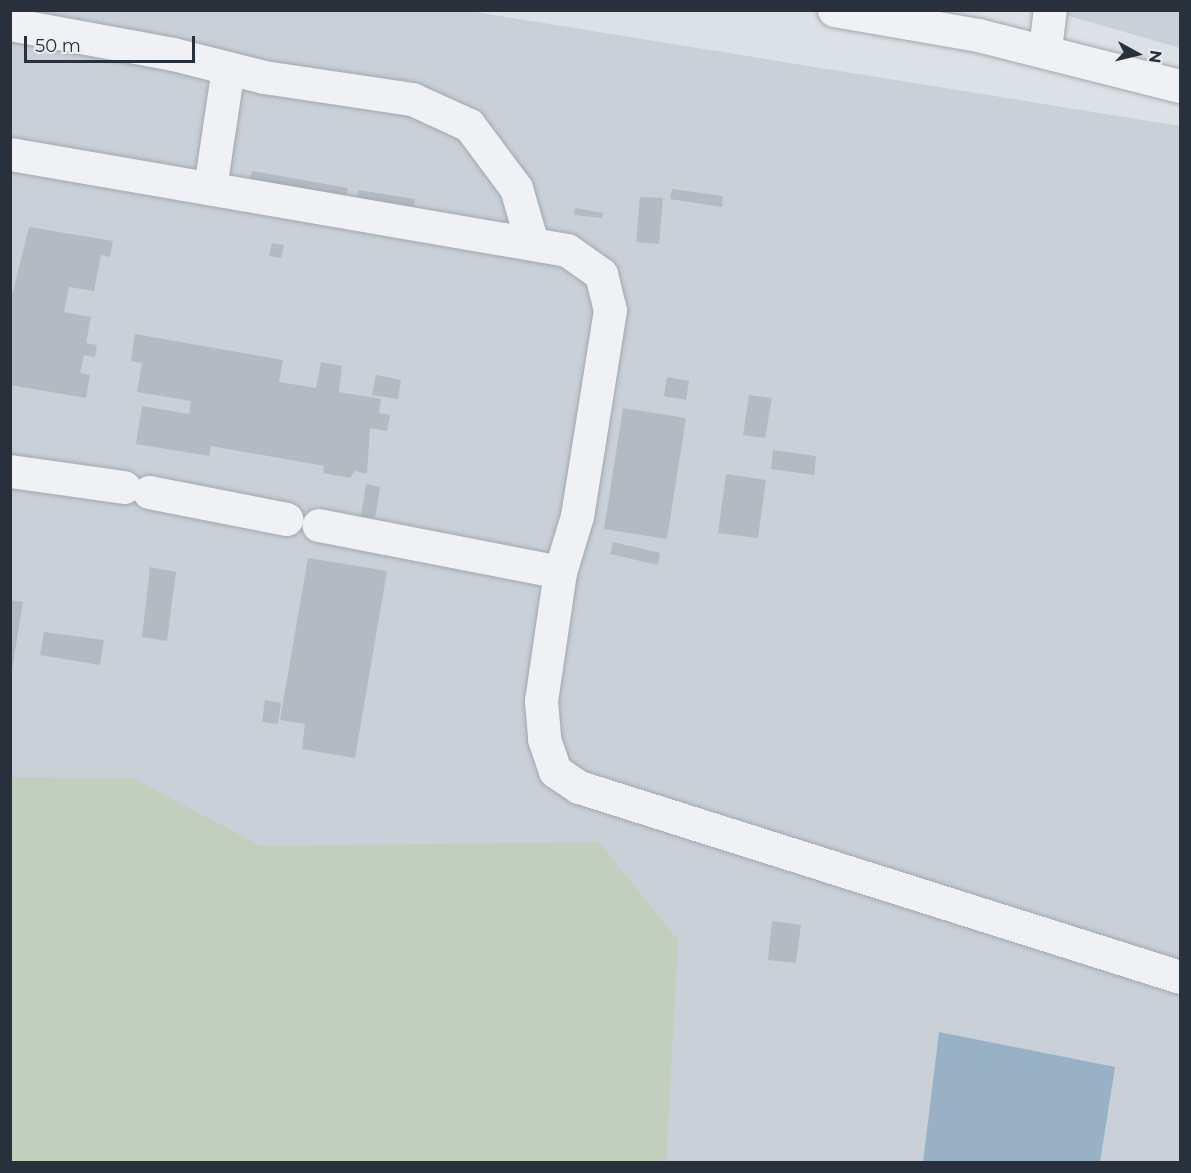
<!DOCTYPE html>
<html>
<head>
<meta charset="utf-8">
<style>
  body { margin:0 }
  #map { position:relative; width:1191px; height:1173px; overflow:hidden; background:#dce1e6; font-family:Montserrat,sans-serif }
  div>[style] { position:absolute }
  [style*='--x'] { left:calc(var(--x)*1px); top:calc(var(--y)*1px); width:calc(var(--w)*1px); rotate:calc(var(--a)*1deg) }
  .built>* { inset:0; background:#cad0d7 }
  .green>* { inset:0; background:#c3cfbe }
  .water>* { inset:0; background:#98b1c5 }
  .building>* { inset:0; background:#b4bac2 }
  .roads { filter:drop-shadow(0 0 2px #a2a8af) drop-shadow(0 0 2px #a2a8af) }
  .minor>* { height:33px; margin:-16.5px; padding:0 16.5px; transform-origin:16.5px; border-radius:16.5px; background:#eff1f4 }
  span { translate:-50% -50%; white-space:nowrap; text-align:center; line-height:1.15; -webkit-text-stroke:4.5px #ebeff4; paint-order:stroke }
  .frame { position:absolute; inset:0; border:12px solid #27303b; pointer-events:none }
  .north { position:absolute; left:1107px; top:24px; width:60px; height:60px; -webkit-text-stroke:4px #ebeff4; paint-order:stroke; rotate:98deg; font-size:16px; font-weight:700; line-height:24px; text-align:center; color:#27303b }
  .north::after { content:''; display:block; margin:auto; width:21px; height:27px; background:#27303b; clip-path:polygon(50% 0,100% 100%,50% 72%,0 100%) }
  .scale { position:absolute; left:24px; top:36px; width:171px; height:27px; box-sizing:border-box; border:3px solid #27303b; border-top:0; padding-left:8px; font-size:18px; line-height:21px; white-space:nowrap; color:#27303b; -webkit-text-stroke:4px #ebeff4; paint-order:stroke }
</style>
</head>
<body>
<div id="map">
  <div class="built">
    <div style="clip-path:polygon(10px 11px,469px 11px,1180px 126px,1180px 1162px,11px 1162px)"></div>
    <div style="clip-path:polygon(1051px 11px,1180px 11px,1180px 48px,1090px 22px)"></div>
  </div>
  <div class="green">
    <div style="clip-path:polygon(11px 777px,133px 778px,261px 846px,599px 842px,678px 940px,666px 1162px,11px 1162px)"></div>
  </div>
  <div class="water">
    <div style="clip-path:polygon(939px 1032px,1115px 1067px,1100px 1162px,923px 1162px)"></div>
  </div>
  <div class="building">
    <div style="clip-path:polygon(252px 171px,348px 188px,346px 198px,250px 181px)"></div>
    <div style="clip-path:polygon(672px 189px,723px 196px,722px 207px,670px 199px)"></div>
    <div style="clip-path:polygon(358px 190px,415px 199px,414px 209px,356px 200px)"></div>
    <div style="clip-path:polygon(640px 197px,663px 198px,659px 244px,636px 242px)"></div>
    <div style="clip-path:polygon(575px 208px,603px 213px,602px 218px,574px 215px)"></div>
    <div style="clip-path:polygon(29px 227px,113px 241px,110px 257px,101px 255px,94px 291px,69px 287px,64px 312px,91px 317px,86px 343px,97px 345px,95px 357px,84px 355px,80px 373px,90px 375px,86px 398px,10px 385px,10px 304px)"></div>
    <div style="clip-path:polygon(272px 243px,284px 245px,281px 258px,269px 256px)"></div>
    <div style="clip-path:polygon(135px 334px,283px 360px,279px 382px,316px 388px,321px 362px,342px 366px,339px 392px,381px 399px,379px 413px,390px 415px,387px 431px,370px 428px,367px 474px,355px 471px,350px 478px,323px 473px,324px 466px,211px 446px,209px 456px,136px 444px,142px 406px,189px 414px,191px 401px,137px 392px,142px 363px,131px 361px)"></div>
    <div style="clip-path:polygon(376px 375px,401px 380px,398px 399px,372px 395px)"></div>
    <div style="clip-path:polygon(667px 377px,689px 381px,686px 400px,664px 396px)"></div>
    <div style="clip-path:polygon(749px 395px,772px 398px,765px 438px,743px 435px)"></div>
    <div style="clip-path:polygon(623px 408px,686px 418px,667px 539px,604px 529px)"></div>
    <div style="clip-path:polygon(773px 450px,816px 456px,814px 475px,771px 469px)"></div>
    <div style="clip-path:polygon(726px 474px,766px 480px,758px 538px,718px 533px)"></div>
    <div style="clip-path:polygon(366px 484px,380px 487px,375px 518px,361px 516px)"></div>
    <div style="clip-path:polygon(613px 542px,660px 553px,658px 565px,610px 554px)"></div>
    <div style="clip-path:polygon(308px 558px,387px 571px,355px 758px,302px 749px,305px 724px,280px 720px)"></div>
    <div style="clip-path:polygon(150px 567px,176px 572px,167px 641px,142px 637px)"></div>
    <div style="clip-path:polygon(10px 600px,23px 602px,12px 669px,10px 669px)"></div>
    <div style="clip-path:polygon(44px 632px,104px 640px,100px 665px,40px 655px)"></div>
    <div style="clip-path:polygon(265px 700px,281px 703px,278px 724px,262px 722px)"></div>
    <div style="clip-path:polygon(772px 921px,801px 925px,796px 963px,768px 960px)"></div>
  </div>
  <div class="roads">
    <div class="minor">
      <div style="--x:834;--y:10;--w:146;--a:9.8"></div>
      <div style="--x:978;--y:35;--w:208;--a:14.2"></div>
      <div style="--x:10;--y:24;--w:166;--a:10.4"></div>
      <div style="--x:173;--y:54;--w:94;--a:14.2"></div>
      <div style="--x:264;--y:77;--w:150;--a:8.5"></div>
      <div style="--x:412;--y:99;--w:63;--a:24.5"></div>
      <div style="--x:469;--y:125;--w:79;--a:53.3"></div>
      <div style="--x:516;--y:188;--w:57;--a:73.8"></div>
      <div style="--x:1045;--y:49;--w:39;--a:-83"></div>
      <div style="--x:10;--y:154;--w:565;--a:9.78"></div>
      <div style="--x:567;--y:250;--w:42;--a:35.2"></div>
      <div style="--x:601;--y:274;--w:37;--a:76"></div>
      <div style="--x:610;--y:310;--w:209;--a:99.1"></div>
      <div style="--x:577;--y:516;--w:59;--a:106.9"></div>
      <div style="--x:560;--y:572;--w:246;--a:-169"></div>
      <div style="--x:210;--y:188;--w:121;--a:-81.5"></div>
      <div style="--x:10;--y:471;--w:115;--a:8"></div>
      <div style="--x:149;--y:492;--w:140;--a:11.1"></div>
      <div style="--x:560;--y:572;--w:130;--a:98.4"></div>
      <div style="--x:541;--y:701;--w:38;--a:85"></div>
      <div style="--x:544;--y:739;--w:34;--a:71"></div>
      <div style="--x:555;--y:771;--w:29;--a:34"></div>
      <div style="--x:579;--y:787;--w:630;--a:17.54"></div>
    </div>
  </div>
  <div class="frame"></div>
  <div class="north">N</div>
  <div class="scale">50 m</div>
</div>
</body>
</html>
